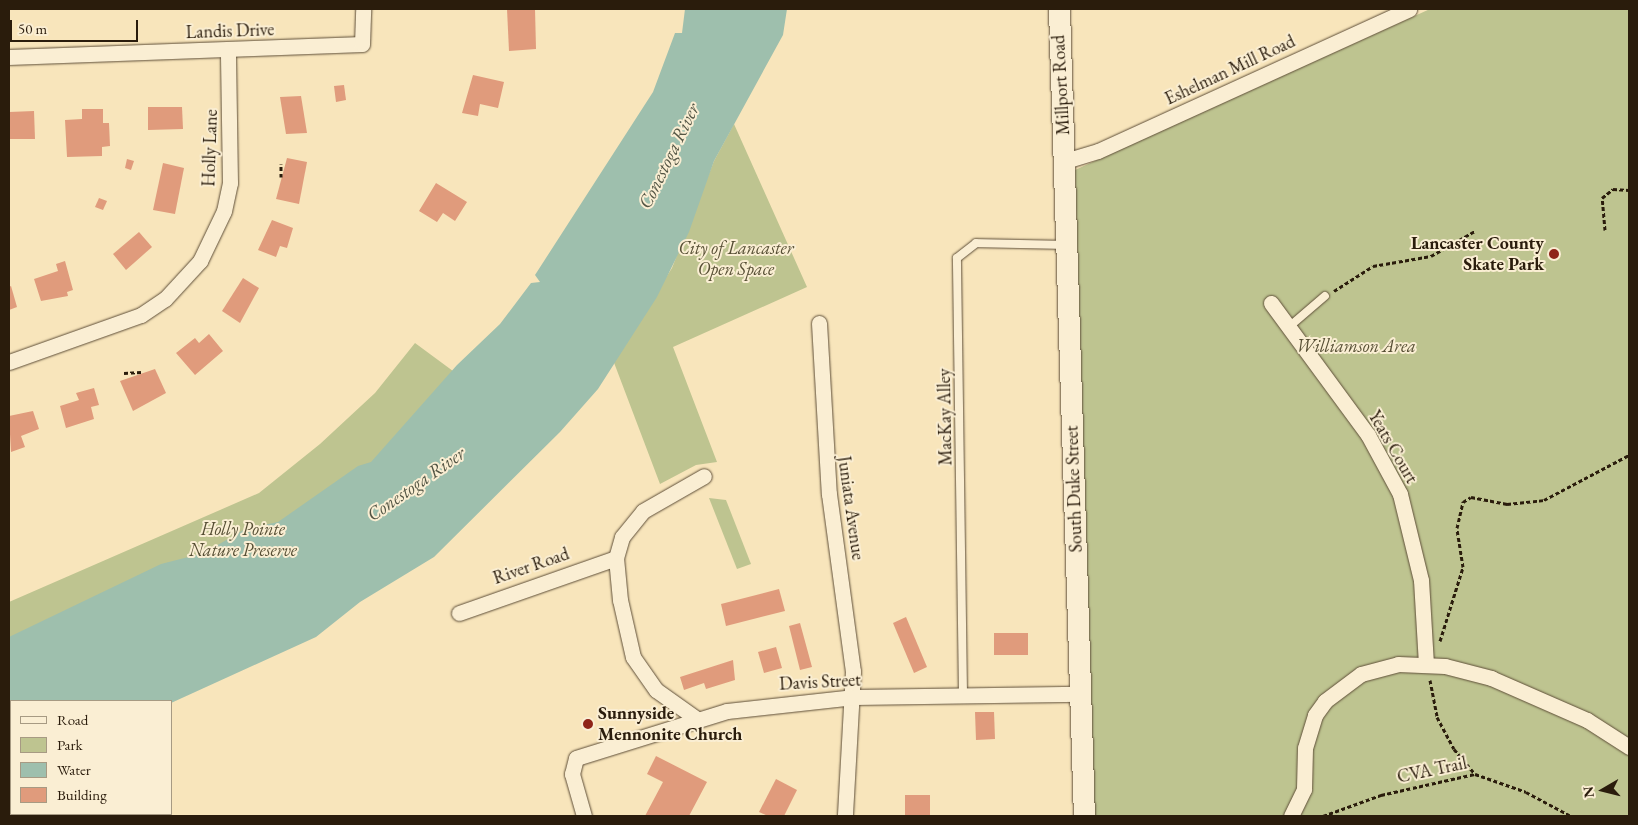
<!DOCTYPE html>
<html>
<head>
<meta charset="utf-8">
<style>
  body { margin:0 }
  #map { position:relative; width:1638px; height:825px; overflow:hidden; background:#f8e5bb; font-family:"EB Garamond",serif }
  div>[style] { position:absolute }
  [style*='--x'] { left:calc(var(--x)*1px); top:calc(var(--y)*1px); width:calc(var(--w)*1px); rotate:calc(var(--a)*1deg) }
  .green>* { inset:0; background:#bec490 }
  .water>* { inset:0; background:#9ebfad }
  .building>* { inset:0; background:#e09b7c }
  .path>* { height:3px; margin-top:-1.5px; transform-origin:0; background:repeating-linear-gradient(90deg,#2a1c0c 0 4px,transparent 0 6.5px) }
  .roads { filter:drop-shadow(0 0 1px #5e4e38) drop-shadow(0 0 1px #5e4e38) }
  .lane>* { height:8px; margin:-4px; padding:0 4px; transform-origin:4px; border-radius:4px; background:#faeed3 }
  .street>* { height:15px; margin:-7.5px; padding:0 7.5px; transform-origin:7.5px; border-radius:7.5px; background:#faeed3 }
  .secondary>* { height:21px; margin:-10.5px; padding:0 10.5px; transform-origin:10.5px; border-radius:10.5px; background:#faeed3 }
  .dots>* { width:14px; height:14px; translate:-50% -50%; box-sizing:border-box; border:2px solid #faeed3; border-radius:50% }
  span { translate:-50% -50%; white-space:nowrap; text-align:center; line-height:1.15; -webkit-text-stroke:4px #faeed3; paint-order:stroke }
  .street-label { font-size:18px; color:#2a1c0c }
  .poi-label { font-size:18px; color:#2a1c0c; font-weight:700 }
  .right { translate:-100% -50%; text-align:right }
  .left { translate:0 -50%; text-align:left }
  .park-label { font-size:18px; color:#564e34; font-style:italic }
  .water-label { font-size:19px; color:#535544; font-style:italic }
  .frame { position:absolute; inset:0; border:10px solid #2a1c0c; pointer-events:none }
  .legend { position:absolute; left:10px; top:700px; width:162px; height:115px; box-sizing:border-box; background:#faeed3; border:1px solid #a79a83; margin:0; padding:6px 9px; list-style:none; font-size:15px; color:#2a1c0c }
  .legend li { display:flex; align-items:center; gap:10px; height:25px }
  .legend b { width:25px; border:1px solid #a79a83 }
  .north { position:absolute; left:1578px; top:765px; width:50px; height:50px; -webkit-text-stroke:4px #faeed3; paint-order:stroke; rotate:262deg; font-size:14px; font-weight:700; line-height:20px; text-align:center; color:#2a1c0c }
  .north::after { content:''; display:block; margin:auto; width:18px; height:22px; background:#2a1c0c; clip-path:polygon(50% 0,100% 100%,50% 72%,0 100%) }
  .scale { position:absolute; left:10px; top:20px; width:128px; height:22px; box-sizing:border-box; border:2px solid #2a1c0c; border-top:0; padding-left:6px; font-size:15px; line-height:18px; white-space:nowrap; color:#2a1c0c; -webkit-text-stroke:4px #faeed3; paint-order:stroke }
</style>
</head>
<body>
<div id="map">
  <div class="green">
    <div style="clip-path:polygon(1430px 9px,1629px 9px,1629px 816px,1093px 816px,1075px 170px)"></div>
    <div style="clip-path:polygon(734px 124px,807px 287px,673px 347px,717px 462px,696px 465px,660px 484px,613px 360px,672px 268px,714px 161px)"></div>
    <div style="clip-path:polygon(415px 343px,476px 388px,434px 437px,9px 678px,9px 602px,259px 493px,320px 444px,375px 393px)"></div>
    <div style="clip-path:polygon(709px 498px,726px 500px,751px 564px,737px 569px)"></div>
    <div style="clip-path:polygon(11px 761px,11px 814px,90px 816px,9px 816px)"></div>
  </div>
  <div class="water">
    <div style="clip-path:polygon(685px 9px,787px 9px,783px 35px,714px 161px,689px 232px,657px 297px,598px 389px,560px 432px,434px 557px,360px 602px,316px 637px,171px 703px,11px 701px,9px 762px,9px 637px,161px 564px,204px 553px,245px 529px,278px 522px,358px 466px,371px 462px,457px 365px,500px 324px,531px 283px,540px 282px,535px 275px,653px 92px,675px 33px,682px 33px)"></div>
  </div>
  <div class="building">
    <div style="clip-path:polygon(507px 9px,535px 9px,536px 49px,509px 51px)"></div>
    <div style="clip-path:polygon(473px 75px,504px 82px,498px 108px,480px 104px,478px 116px,462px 113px)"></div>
    <div style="clip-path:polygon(344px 85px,346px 100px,336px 102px,334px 86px)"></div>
    <div style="clip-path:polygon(301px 96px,307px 133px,286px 134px,280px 97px)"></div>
    <div style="clip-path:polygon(148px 107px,182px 107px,183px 129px,148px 130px)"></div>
    <div style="clip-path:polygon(82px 109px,103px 109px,103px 123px,109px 123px,110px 146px,102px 147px,102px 156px,67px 157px,65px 120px,82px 119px)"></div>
    <div style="clip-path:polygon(34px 111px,35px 139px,9px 139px,9px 112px)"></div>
    <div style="clip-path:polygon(287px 158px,307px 162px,299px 204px,276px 199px)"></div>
    <div style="clip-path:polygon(127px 159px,134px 161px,131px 170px,125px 168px)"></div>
    <div style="clip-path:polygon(163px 163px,184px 168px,175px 214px,153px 210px)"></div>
    <div style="clip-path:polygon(436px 183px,467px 202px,455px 221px,443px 213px,437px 222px,419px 211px)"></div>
    <div style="clip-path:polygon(99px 198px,107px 201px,103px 210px,95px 207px)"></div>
    <div style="clip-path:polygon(272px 220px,293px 228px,287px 248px,280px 246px,276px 257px,258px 250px)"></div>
    <div style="clip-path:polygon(139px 232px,152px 247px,126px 270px,113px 254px)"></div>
    <div style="clip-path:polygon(65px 261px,73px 290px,67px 292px,68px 296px,41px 301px,34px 279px,58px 271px,56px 264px)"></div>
    <div style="clip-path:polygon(243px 278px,259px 288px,240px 323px,222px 311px)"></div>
    <div style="clip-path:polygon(11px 286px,17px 307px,9px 310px,9px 287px)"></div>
    <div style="clip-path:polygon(209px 334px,223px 351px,195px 375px,176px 353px,195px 338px,199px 343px)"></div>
    <div style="clip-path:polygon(155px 369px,166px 393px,133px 411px,120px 381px)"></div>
    <div style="clip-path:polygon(94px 388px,99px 405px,91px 407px,94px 419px,66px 428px,60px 406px,79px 400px,76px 393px)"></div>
    <div style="clip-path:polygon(33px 411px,39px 429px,21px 436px,25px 447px,11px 452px,9px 416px)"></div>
    <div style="clip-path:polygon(779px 589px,785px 611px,726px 626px,721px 604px)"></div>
    <div style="clip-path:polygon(906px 617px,927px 667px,914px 673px,893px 623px)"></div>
    <div style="clip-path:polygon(800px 623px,812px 667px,800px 670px,789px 626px)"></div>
    <div style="clip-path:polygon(994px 633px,1028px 633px,1028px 655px,994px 655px)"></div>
    <div style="clip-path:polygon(776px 647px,782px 668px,764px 673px,758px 652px)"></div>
    <div style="clip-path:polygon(733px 660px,735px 680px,706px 689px,704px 683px,684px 690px,680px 677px)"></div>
    <div style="clip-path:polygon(975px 712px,994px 712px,995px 739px,976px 740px)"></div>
    <div style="clip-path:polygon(656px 756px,707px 782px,689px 816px,645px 816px,663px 782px,647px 774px)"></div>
    <div style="clip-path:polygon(776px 779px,797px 790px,784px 816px,768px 816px,759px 812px)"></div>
    <div style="clip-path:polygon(905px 795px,930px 795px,930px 816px,905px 816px)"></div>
  </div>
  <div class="path">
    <div style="--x:281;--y:177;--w:13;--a:-90"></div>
    <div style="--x:1605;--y:230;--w:32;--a:-95"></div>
    <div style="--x:1602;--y:198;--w:14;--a:-39"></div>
    <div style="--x:1613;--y:189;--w:16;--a:4"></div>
    <div style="--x:1334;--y:291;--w:46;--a:-32.7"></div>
    <div style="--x:1373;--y:266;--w:59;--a:-9.8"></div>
    <div style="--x:1431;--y:256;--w:51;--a:-29.6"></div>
    <div style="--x:124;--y:373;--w:17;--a:-3"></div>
    <div style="--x:1440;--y:641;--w:77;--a:-72.7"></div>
    <div style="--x:1463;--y:567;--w:39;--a:-99"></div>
    <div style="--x:1457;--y:528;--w:27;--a:-77"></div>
    <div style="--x:1463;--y:502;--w:9;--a:-32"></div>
    <div style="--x:1471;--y:497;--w:37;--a:11"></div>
    <div style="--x:1507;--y:504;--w:37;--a:-6"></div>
    <div style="--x:1544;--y:500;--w:96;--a:-27.9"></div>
    <div style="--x:1430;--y:680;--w:38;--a:79"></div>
    <div style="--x:1437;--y:717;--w:36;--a:62"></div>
    <div style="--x:1454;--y:749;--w:33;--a:50"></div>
    <div style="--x:1153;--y:816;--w:65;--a:0"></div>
    <div style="--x:1323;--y:816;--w:62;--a:-19.9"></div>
    <div style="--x:1381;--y:795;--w:96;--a:-12.6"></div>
    <div style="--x:1475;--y:774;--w:54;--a:19.4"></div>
    <div style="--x:1526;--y:792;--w:51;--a:28.1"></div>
  </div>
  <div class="roads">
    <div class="lane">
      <div style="--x:1290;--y:326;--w:46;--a:-40.6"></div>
      <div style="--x:963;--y:694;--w:436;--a:-90.8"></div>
      <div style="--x:957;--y:258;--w:24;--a:-38"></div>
      <div style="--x:976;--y:243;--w:88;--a:1.3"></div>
    </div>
    <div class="street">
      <div style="--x:9;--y:57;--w:353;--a:-2.1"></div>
      <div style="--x:362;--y:44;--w:35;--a:-88"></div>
      <div style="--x:1065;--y:161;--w:34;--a:-17"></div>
      <div style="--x:1098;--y:151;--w:342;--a:-24.5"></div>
      <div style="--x:1271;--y:303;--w:164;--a:53.7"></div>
      <div style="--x:1368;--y:435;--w:67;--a:61.5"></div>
      <div style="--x:1400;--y:494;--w:89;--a:76.3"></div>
      <div style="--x:1421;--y:580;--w:84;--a:86.6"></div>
      <div style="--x:819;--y:323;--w:171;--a:86.7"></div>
      <div style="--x:829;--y:494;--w:179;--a:82.3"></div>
      <div style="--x:853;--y:671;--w:145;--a:93.2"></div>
      <div style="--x:9;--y:362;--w:140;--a:-19.6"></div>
      <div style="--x:141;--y:315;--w:29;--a:-34"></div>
      <div style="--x:165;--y:299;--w:52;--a:-47.4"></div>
      <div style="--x:200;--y:261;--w:55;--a:-64.4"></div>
      <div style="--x:224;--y:211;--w:29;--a:-78"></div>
      <div style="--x:230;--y:183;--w:133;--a:-90.9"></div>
      <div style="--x:459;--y:613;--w:166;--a:-19.3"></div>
      <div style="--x:697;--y:719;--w:50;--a:-144.7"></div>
      <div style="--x:656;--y:690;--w:40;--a:-124.9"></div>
      <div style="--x:633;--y:657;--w:58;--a:-102.8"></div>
      <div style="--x:620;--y:600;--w:42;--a:-95.4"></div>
      <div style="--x:616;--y:558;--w:22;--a:-74"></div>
      <div style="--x:622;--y:537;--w:33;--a:-51"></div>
      <div style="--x:643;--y:511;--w:70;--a:-29.8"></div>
      <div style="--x:584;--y:816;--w:44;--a:-105.9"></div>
      <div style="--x:572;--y:774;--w:16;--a:-76"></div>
      <div style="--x:576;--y:758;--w:158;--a:-17.3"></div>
      <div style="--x:727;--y:711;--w:128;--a:-6.3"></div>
      <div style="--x:854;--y:697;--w:227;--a:-0.8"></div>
      <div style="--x:1291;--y:816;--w:30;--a:-64"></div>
      <div style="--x:1304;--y:789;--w:41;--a:-88.6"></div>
      <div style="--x:1305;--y:748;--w:34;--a:-73"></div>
      <div style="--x:1315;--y:715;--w:17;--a:-54"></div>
      <div style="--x:1325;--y:701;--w:45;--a:-36.9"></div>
      <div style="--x:1361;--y:674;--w:38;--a:-15"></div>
      <div style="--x:1398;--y:664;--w:47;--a:2.4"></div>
      <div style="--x:1445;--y:666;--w:48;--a:14.6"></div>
      <div style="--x:1491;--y:678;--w:105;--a:23.6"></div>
      <div style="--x:1587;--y:720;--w:50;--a:32.7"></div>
    </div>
    <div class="secondary">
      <div style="--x:1059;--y:9;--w:807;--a:88.23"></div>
    </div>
  </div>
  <div class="dots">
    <div style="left:1554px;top:254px;background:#8f2418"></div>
    <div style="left:588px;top:724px;background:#8f2418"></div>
  </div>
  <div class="street-label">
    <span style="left:230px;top:31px;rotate:-2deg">Landis Drive</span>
    <span style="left:1230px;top:70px;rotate:-25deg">Eshelman Mill Road</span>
    <span style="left:1061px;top:85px;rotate:-93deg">Millport Road</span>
    <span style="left:210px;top:148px;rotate:-88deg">Holly Lane</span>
    <span style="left:945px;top:417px;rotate:-91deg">MacKay Alley</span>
    <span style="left:1393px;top:447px;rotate:60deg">Yeats Court</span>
    <span style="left:1074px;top:489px;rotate:-92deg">South Duke Street</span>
    <span style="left:851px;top:508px;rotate:82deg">Juniata Avenue</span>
    <span style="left:531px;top:566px;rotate:-19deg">River Road</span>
    <span style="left:820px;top:682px;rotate:-3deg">Davis Street</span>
    <span style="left:1432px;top:770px;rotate:-12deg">CVA Trail</span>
  </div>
  <div class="poi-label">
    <span class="right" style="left:1544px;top:254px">Lancaster County<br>Skate Park</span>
    <span class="left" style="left:598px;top:724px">Sunnyside<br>Mennonite Church</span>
  </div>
  <div class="park-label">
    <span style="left:736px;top:259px">City of Lancaster<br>Open Space</span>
    <span style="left:1356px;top:346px">Williamson Area</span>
    <span style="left:243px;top:540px">Holly Pointe<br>Nature Preserve</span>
  </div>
  <div class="water-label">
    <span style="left:669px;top:156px;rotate:-64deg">Conestoga River</span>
    <span style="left:416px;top:484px;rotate:-35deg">Conestoga River</span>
  </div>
  <div class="frame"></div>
  <ul class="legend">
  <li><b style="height:6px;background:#faeed3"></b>Road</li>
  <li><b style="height:14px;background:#bec490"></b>Park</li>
  <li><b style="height:14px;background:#9ebfad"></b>Water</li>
  <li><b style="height:14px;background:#e09b7c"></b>Building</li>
  </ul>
  <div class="north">N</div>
  <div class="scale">50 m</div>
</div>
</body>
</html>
